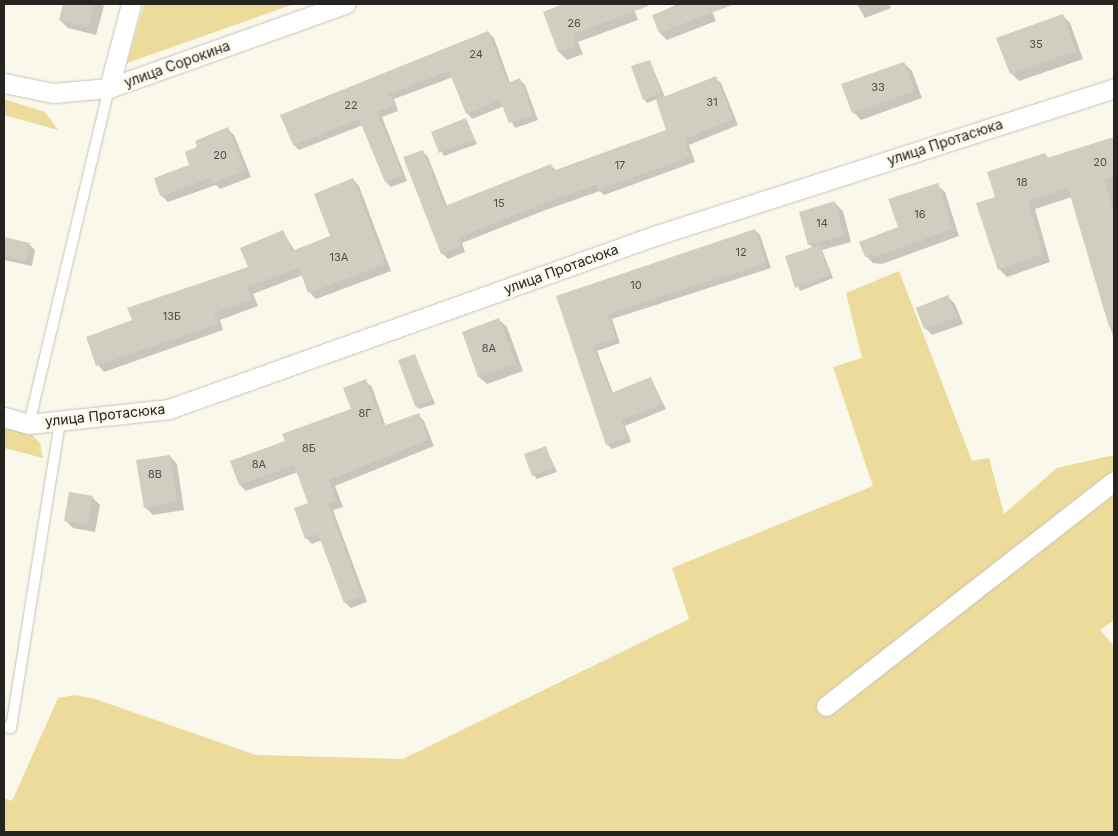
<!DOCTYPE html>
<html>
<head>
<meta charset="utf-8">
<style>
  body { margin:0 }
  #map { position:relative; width:1118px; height:836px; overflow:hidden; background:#faf7eb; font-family:Inter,sans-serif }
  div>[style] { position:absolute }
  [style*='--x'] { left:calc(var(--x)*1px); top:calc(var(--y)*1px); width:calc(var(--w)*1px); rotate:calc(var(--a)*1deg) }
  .green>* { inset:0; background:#ecdb9b }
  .shadow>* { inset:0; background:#0003 }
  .building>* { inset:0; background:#d0cdc1 }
  .roads { filter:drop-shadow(0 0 1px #c5c2b6) drop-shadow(0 0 1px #c5c2b6) }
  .service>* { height:10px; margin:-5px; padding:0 5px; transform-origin:5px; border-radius:5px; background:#fff }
  .minor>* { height:19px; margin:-9.5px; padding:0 9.5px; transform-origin:9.5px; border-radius:9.5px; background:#fff }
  span { translate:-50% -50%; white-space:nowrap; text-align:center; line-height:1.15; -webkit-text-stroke:5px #faf7eb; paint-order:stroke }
  .number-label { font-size:11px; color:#504e48 }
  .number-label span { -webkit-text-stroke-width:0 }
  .street-label { font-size:14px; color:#252420 }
  .frame { position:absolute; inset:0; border:5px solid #252420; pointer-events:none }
</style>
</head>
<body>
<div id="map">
  <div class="green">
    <div style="clip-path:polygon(144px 4px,294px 4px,127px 63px)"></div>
    <div style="clip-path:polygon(4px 99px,45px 112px,58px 130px,4px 115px)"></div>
    <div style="clip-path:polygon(899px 271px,972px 461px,989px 458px,1004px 514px,1057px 468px,1114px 455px,1114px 620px,1100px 630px,1114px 646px,1114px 832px,4px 832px,4px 798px,12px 801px,58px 698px,75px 695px,95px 699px,256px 755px,403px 759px,689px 619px,672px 568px,873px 486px,833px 367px,862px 358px,846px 293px)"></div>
    <div style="clip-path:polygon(4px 425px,28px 431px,40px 443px,43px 458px,4px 448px)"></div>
  </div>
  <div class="shadow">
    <div style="clip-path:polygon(64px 4px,101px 4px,104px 6px,96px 35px,68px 28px,60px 20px)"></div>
    <div style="clip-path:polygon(567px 4px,632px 4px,638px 20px,578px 42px,583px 54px,567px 60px,559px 52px,544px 12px)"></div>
    <div style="clip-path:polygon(678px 4px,709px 4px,716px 21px,667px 40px,660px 33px,654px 15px)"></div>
    <div style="clip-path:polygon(857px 4px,889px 4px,891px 8px,865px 18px)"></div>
    <div style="clip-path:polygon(1062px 15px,1070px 23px,1083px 59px,1019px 81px,1012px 74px,1000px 38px)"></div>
    <div style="clip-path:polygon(488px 32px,494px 38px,510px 83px,520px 80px,525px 85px,538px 120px,515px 128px,504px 106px,472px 119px,467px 113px,453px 77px,394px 99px,398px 111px,382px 117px,407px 181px,391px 187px,386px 182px,363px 125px,299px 150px,294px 145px,282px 115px)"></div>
    <div style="clip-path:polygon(650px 61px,665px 97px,715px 78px,721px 83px,738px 125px,689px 145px,695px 162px,604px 195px,600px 191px,543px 211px,462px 243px,465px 252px,448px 259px,442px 253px,422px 151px,428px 157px,447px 206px,550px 165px,557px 171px,668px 131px,657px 99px,647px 103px,644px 99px)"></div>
    <div style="clip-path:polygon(904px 63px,912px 71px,922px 98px,861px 120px,853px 112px)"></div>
    <div style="clip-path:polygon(466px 120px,477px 144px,444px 156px,432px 132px)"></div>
    <div style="clip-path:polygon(227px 129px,234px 135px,251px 177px,220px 189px,216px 185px,168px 202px,161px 195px,191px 165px,199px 148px)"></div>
    <div style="clip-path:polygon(1114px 139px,1114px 340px,1072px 197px,1035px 209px,1050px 262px,1007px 277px,999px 269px,997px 198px,1045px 154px,1049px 159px)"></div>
    <div style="clip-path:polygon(353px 179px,359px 186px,391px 271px,316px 299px,310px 293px,303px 275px,253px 294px,258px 306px,220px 320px,223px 330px,104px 372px,98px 365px,133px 321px,249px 267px,283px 232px,295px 251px,332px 237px)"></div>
    <div style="clip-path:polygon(937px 185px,945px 192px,959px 236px,882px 264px,873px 263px,866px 256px,899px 228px)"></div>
    <div style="clip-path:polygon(835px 203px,843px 211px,851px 242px,822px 250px,833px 278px,800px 291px,786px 257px,813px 248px,809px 244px)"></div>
    <div style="clip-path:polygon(755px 230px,760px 235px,771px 268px,612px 319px,620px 343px,597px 351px,613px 393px,651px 379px,666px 409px,625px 426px,631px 442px,612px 449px,607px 444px,557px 297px)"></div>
    <div style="clip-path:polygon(4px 238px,29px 244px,35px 250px,32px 266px,4px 260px)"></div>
    <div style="clip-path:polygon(948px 297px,955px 304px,963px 324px,932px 335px,925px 328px)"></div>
    <div style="clip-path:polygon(499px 320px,507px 327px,523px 371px,487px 384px,479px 377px,463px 333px)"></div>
    <div style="clip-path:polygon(415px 355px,435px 404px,419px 409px,416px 406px)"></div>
    <div style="clip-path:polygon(365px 381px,372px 387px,386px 427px,418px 415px,424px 421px,434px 446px,335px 486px,343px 507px,333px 510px,367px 602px,351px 608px,345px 602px,322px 540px,312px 544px,306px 538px,310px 504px,298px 472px,246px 491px,240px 485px,232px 461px,287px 442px,352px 409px)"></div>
    <div style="clip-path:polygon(546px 448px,557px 472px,537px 479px,533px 475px)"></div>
    <div style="clip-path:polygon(170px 456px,177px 464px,184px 510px,153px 515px,145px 507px)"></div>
    <div style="clip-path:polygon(92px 497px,100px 505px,95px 532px,73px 528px,65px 520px)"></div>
  </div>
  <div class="building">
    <div style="clip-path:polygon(63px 4px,95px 4px,88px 28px,59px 20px)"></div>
    <div style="clip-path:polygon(563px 4px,648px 4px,648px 6px,572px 35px,576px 46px,558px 52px,543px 12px)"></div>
    <div style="clip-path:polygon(682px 4px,732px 4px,732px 5px,659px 33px,652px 15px)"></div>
    <div style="clip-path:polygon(1063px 14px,1076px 51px,1010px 74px,996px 38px)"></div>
    <div style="clip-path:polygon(488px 31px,508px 83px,520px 78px,533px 115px,509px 123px,500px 100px,466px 114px,449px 71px,389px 94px,394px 105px,377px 112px,403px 175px,385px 182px,359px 119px,293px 145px,280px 115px)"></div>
    <div style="clip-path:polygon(650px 60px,662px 93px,643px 100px,631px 66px)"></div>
    <div style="clip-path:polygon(904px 62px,915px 91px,852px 113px,841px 84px)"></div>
    <div style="clip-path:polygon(716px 76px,733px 119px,684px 139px,690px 157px,597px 190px,596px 185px,537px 206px,457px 238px,461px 246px,441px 254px,403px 157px,423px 150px,445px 206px,551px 164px,553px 171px,666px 130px,656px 100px)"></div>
    <div style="clip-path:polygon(466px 118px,475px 140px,439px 153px,431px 132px)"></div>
    <div style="clip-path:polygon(228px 127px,245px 170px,212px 183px,210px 178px,160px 196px,154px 178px,189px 165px,185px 152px,197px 147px,195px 141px)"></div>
    <div style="clip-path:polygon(1114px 137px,1114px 176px,1104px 179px,1114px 213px,1114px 326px,1109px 327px,1068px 188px,1028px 201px,1043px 254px,998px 270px,976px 203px,995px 197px,987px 172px,1045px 153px,1047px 158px)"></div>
    <div style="clip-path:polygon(353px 178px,385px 264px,308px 293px,299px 268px,247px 287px,252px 300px,214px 313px,218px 324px,96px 366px,86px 337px,132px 320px,127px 308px,248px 267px,240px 248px,283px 230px,292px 251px,330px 236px,314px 194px)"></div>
    <div style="clip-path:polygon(938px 183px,952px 229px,874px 257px,873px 254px,865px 257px,859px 242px,898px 227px,888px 199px)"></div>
    <div style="clip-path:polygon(835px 201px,844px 235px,808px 245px,799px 212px)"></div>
    <div style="clip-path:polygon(755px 229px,766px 263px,607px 314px,616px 338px,593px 346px,611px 393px,651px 377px,662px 404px,621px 420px,627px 437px,606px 445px,556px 296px)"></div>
    <div style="clip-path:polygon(4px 237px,30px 243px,26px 261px,4px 256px)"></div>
    <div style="clip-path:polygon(819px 245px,830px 275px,795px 288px,785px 256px)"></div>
    <div style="clip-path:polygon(948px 295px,957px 317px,924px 329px,916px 308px)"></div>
    <div style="clip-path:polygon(499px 318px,516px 364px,478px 377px,462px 332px)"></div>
    <div style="clip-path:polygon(415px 354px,432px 400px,415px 406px,398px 360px)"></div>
    <div style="clip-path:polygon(366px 379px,383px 426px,419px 413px,428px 440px,329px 480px,337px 501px,328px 504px,362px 596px,344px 603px,318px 534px,305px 539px,294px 508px,308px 503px,294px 465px,239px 485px,230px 461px,285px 441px,282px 434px,351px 409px,343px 388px)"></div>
    <div style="clip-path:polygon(546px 446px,554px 468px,532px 476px,524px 454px)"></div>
    <div style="clip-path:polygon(170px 455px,177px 502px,144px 508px,136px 460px)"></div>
    <div style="clip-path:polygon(69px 492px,93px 496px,88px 525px,64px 521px)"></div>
  </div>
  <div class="roads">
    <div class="service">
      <div style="--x:29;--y:424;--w:345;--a:-76.6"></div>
      <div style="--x:4;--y:727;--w:7;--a:8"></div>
      <div style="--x:11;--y:728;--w:311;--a:-80.9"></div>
    </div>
    <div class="minor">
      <div style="--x:4;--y:83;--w:50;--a:11.5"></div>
      <div style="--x:53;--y:93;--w:56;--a:-5.1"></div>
      <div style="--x:109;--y:88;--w:251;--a:-19.6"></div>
      <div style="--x:109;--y:88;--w:87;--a:-75.3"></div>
      <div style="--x:4;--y:417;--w:26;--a:16"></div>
      <div style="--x:29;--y:424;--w:141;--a:-6.1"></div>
      <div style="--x:169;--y:409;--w:515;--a:-19.63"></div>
      <div style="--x:654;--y:236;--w:483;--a:-17.8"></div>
      <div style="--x:826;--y:706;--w:365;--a:-38"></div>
    </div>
  </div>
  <div class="number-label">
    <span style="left:574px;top:23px">26</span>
    <span style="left:1036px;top:44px">35</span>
    <span style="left:476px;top:54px">24</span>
    <span style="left:878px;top:87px">33</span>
    <span style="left:712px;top:102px">31</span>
    <span style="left:351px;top:105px">22</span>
    <span style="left:220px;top:155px">20</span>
    <span style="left:1100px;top:162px">20</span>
    <span style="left:620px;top:165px">17</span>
    <span style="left:1022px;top:182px">18</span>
    <span style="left:499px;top:203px">15</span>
    <span style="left:920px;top:214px">16</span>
    <span style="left:822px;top:223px">14</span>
    <span style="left:741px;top:252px">12</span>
    <span style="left:339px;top:257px">13А</span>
    <span style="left:636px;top:285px">10</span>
    <span style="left:172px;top:316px">13Б</span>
    <span style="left:489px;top:348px">8А</span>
    <span style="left:365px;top:413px">8Г</span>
    <span style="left:309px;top:448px">8Б</span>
    <span style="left:259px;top:464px">8А</span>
    <span style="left:155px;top:474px">8В</span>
  </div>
  <div class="street-label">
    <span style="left:177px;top:64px;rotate:-20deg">улица Сорокина</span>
    <span style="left:945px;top:142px;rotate:-18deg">улица Протасюка</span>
    <span style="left:561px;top:269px;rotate:-20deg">улица Протасюка</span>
    <span style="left:105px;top:415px;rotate:-6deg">улица Протасюка</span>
  </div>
  <div class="frame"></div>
</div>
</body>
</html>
